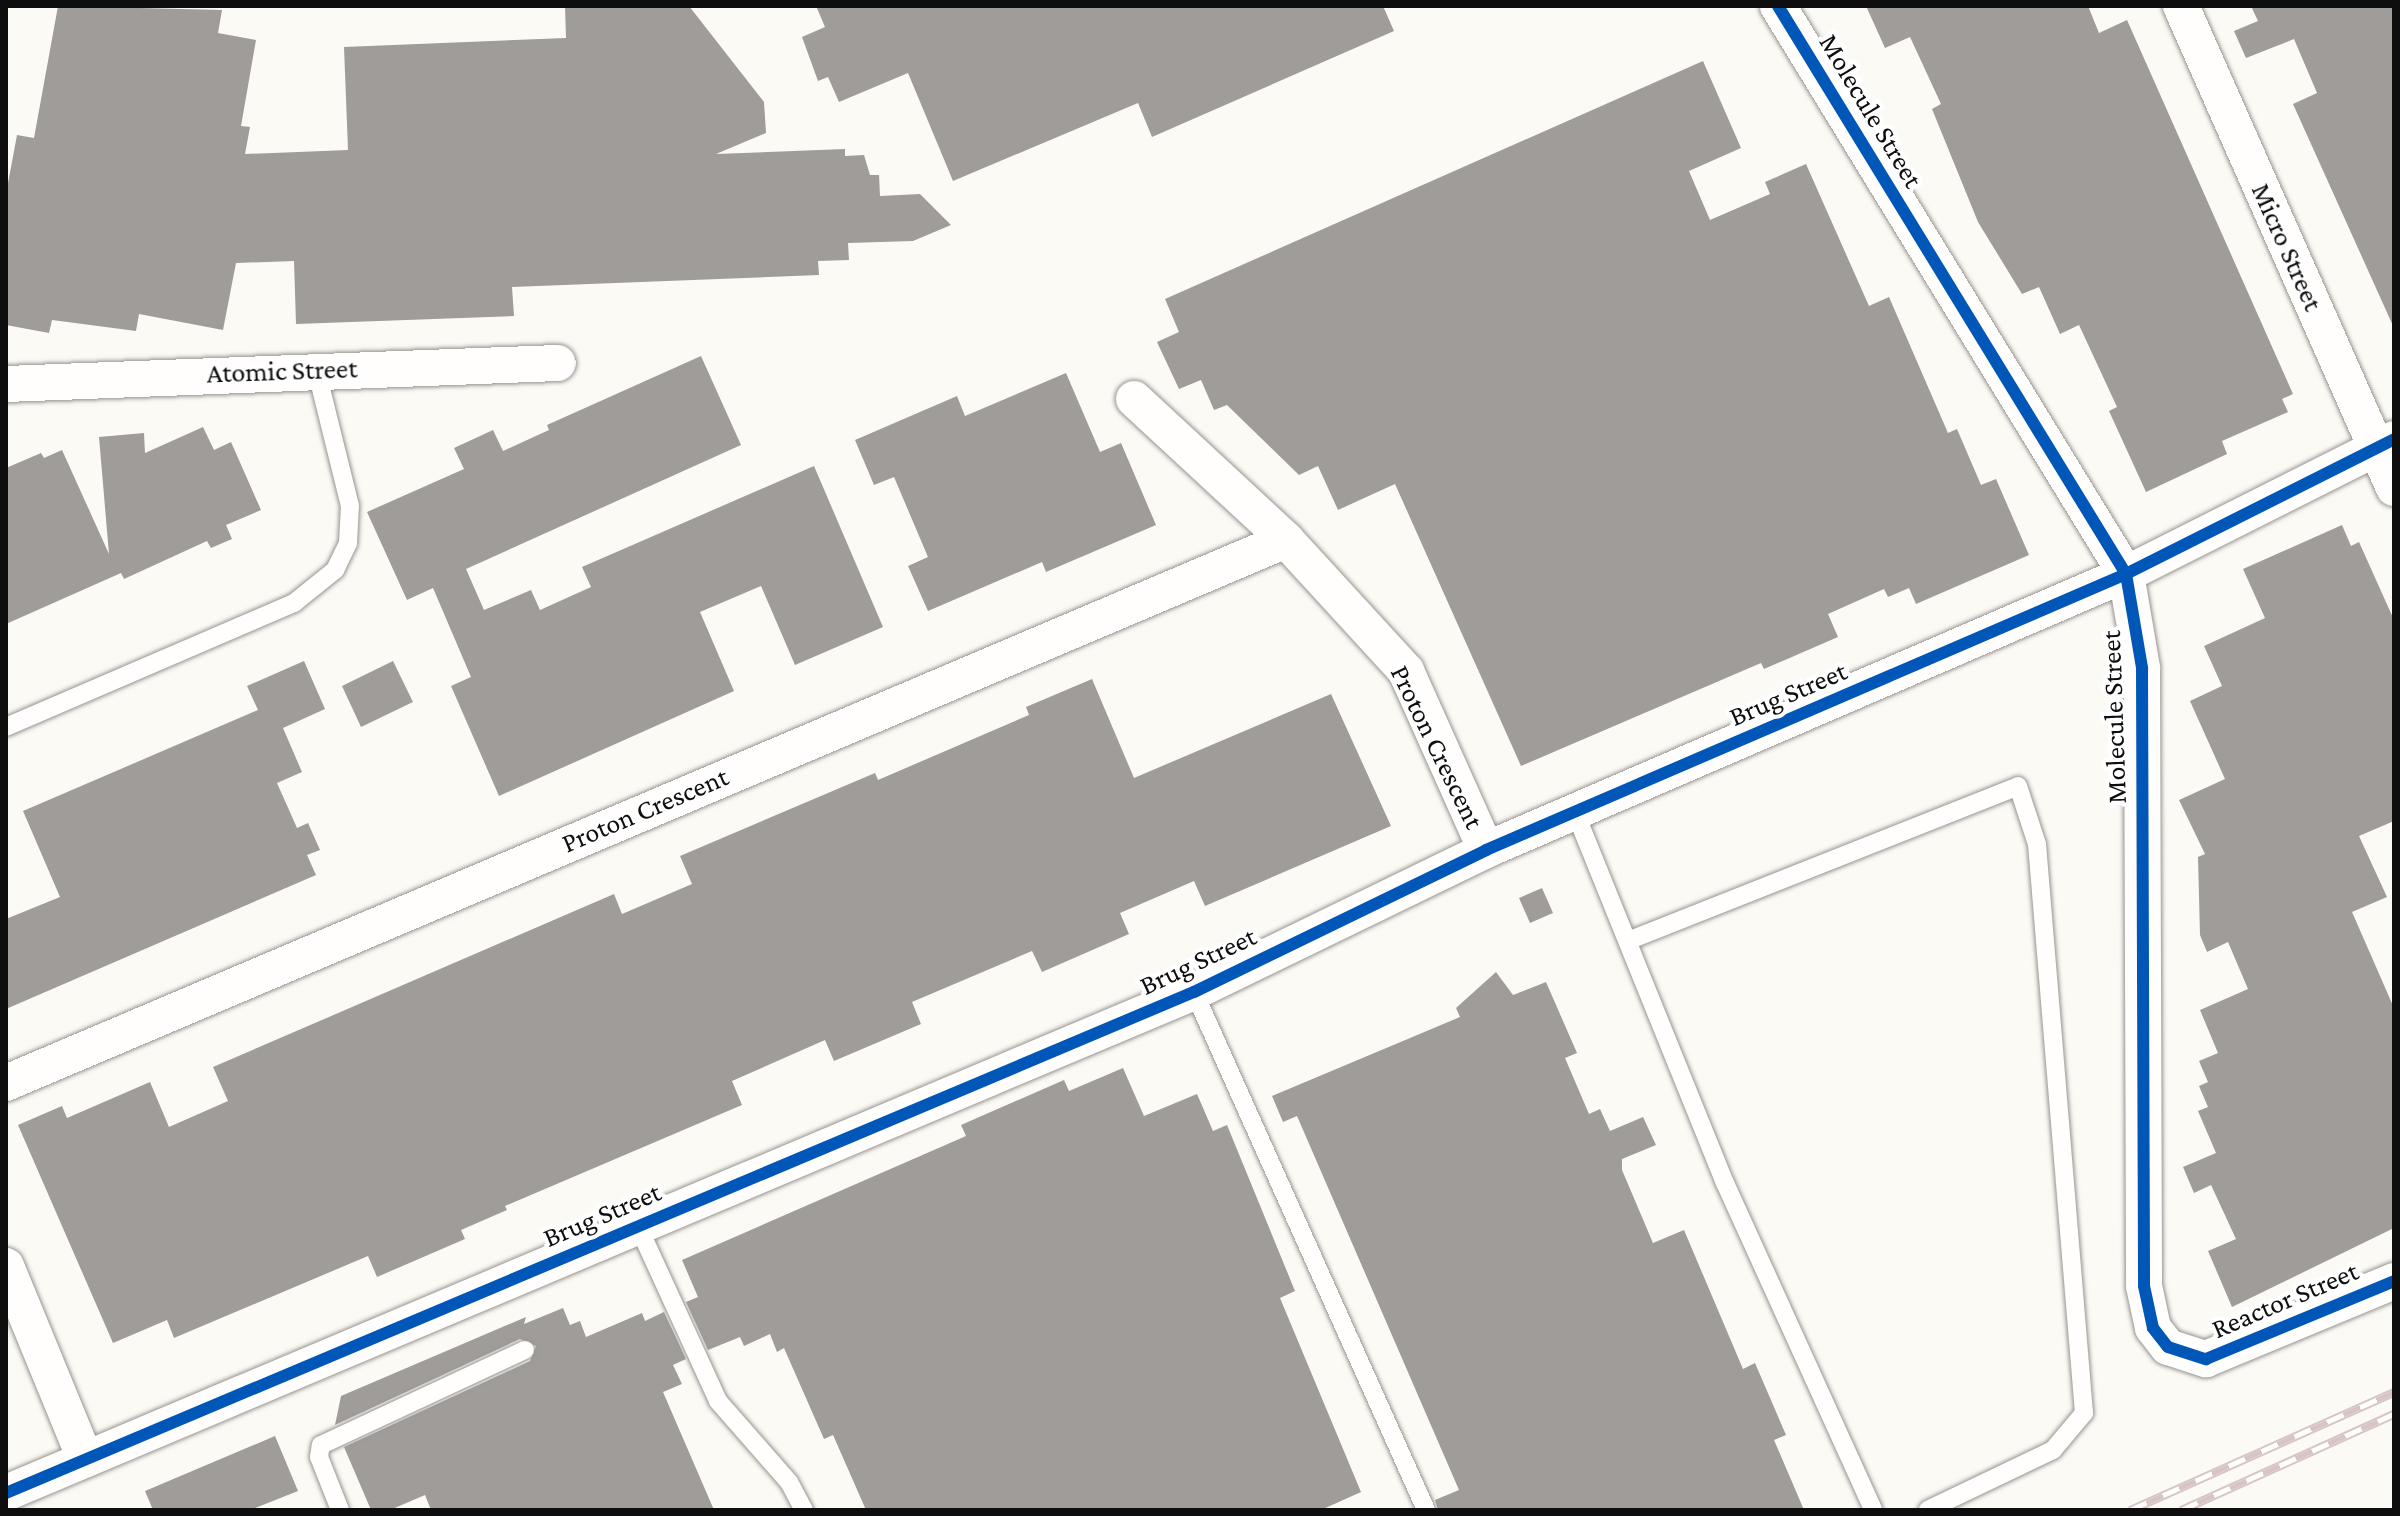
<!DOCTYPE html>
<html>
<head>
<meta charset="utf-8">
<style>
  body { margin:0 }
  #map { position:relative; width:2400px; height:1516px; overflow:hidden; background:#fcfaf4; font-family:"Crimson Pro",serif }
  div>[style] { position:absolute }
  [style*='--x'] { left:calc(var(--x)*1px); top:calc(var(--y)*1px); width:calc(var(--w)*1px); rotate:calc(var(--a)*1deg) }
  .building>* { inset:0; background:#9f9c99 }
  .roads { filter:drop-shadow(0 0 2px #959492) drop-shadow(0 0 2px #959492) }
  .service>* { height:18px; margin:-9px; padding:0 9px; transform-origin:9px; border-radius:9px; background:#fffefd }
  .minor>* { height:36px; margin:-18px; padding:0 18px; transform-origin:18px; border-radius:18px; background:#fffefd }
  .rail>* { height:9px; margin-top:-4.5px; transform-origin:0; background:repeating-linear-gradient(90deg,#fff 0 18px,#d7c5c6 0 36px); box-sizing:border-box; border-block:2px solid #d7c5c6 }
  .cycleway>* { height:12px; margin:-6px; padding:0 6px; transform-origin:6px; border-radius:6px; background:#0057b8 }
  span { translate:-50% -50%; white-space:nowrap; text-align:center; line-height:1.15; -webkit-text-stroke:8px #fff; paint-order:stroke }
  .street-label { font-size:28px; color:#0e0e0e }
  .frame { position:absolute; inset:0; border:8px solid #0e0e0e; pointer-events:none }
</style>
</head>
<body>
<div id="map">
  <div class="building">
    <div style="clip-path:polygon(58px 6px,222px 10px,218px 33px,256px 40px,241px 126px,250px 127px,245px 154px,348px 150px,344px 47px,566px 38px,565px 6px,689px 6px,764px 102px,766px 133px,716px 154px,845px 149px,845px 156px,864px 155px,870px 175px,879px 175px,880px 196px,920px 194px,951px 225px,913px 241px,848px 243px,849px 260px,818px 261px,819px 275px,512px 287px,514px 316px,296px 324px,294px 261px,236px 263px,223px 330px,139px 314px,136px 331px,52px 320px,49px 333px,6px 325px,6px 194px,17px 135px,34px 138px)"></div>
    <div style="clip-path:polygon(816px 6px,1383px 6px,1394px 31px,1152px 137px,1138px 103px,953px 181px,908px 73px,839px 102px,828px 77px,818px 81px,802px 37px,825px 27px)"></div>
    <div style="clip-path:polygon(1866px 6px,2088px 6px,2099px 33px,2127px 20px,2293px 394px,2282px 399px,2288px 412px,2222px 441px,2227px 454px,2146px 492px,2109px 411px,2117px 407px,2079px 325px,2060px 334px,2039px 287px,2022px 294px,1978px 222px,1932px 109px,1941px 104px,1910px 37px,1885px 48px)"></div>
    <div style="clip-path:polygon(2251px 6px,2394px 6px,2394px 328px,2293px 104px,2317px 93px,2294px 39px,2246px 58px,2234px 31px,2258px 21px)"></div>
    <div style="clip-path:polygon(1703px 61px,1741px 148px,1689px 171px,1710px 220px,1770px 194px,1765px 182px,1806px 164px,1869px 306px,1889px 297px,1948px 433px,1957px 429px,1981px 485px,1996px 479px,2029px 555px,1916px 604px,1909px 588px,1888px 597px,1884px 589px,1828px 614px,1838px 637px,1764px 669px,1761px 663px,1521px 766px,1395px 484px,1338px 510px,1318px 466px,1299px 475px,1227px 405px,1214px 410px,1201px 380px,1179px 389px,1157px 342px,1179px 332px,1165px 299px)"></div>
    <div style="clip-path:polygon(701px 356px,741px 445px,466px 569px,484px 610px,531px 590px,540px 610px,591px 587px,582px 567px,814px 466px,883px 627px,795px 665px,761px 586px,700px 612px,734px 691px,499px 796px,451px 686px,471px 677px,433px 588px,407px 600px,367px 512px,464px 469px,454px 448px,493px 430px,503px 451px,549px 430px,547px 425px)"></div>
    <div style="clip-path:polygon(1066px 373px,1100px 452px,1121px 443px,1156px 525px,1046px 572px,1042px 562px,928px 611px,908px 566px,928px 557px,894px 477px,874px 485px,855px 440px,957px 396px,965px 416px)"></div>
    <div style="clip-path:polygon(203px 427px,214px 450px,231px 442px,261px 510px,226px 525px,232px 539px,211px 548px,207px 541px,124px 579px,121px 573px,6px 624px,6px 468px,41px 453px,44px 458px,62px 450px,109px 554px,99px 437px,144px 433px,145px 453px)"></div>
    <div style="clip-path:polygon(2342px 525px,2351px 546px,2359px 542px,2394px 620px,2394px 821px,2359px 836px,2387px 897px,2352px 912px,2394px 1008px,2394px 1228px,2232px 1307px,2208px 1251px,2236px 1239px,2211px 1185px,2194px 1193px,2183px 1167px,2216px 1153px,2198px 1111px,2208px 1107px,2199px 1086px,2208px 1082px,2199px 1061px,2218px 1053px,2200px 1010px,2248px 989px,2228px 942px,2207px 952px,2200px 935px,2198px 857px,2205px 854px,2179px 800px,2225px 779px,2190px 701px,2222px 686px,2204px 646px,2265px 618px,2243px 569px)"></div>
    <div style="clip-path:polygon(304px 661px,325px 709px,283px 728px,302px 772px,277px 783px,297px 828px,308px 823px,320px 850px,307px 855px,316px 875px,6px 1009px,6px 919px,60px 897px,23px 811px,258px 710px,247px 686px)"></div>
    <div style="clip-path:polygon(393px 661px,413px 702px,361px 727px,342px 686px)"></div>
    <div style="clip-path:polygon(1092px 679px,1134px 778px,1331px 694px,1391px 826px,1205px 906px,1194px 881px,1120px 913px,1129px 934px,1042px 972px,1032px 951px,912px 1002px,921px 1024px,834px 1061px,825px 1040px,732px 1081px,742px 1105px,505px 1206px,507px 1210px,461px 1230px,465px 1239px,377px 1277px,368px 1256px,174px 1338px,167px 1320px,113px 1343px,18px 1125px,62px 1106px,67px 1118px,150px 1082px,169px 1127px,228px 1101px,213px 1067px,614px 894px,622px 914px,692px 884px,680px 856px,875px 773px,878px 780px,1029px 715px,1026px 707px)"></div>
    <div style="clip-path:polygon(1542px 888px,1553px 913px,1530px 923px,1519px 898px)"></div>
    <div style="clip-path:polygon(1496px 972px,1513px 995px,1546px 982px,1577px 1053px,1565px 1058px,1589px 1114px,1600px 1109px,1610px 1131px,1643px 1117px,1656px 1145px,1622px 1159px,1622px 1170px,1653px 1243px,1684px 1230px,1743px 1369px,1755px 1363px,1786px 1435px,1774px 1440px,1804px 1510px,1438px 1510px,1435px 1500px,1459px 1490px,1297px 1116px,1283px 1122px,1272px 1096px,1460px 1017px,1456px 1008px)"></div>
    <div style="clip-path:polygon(1123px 1068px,1144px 1116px,1197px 1094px,1213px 1131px,1227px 1125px,1295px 1291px,1280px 1298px,1361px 1492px,1321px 1510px,866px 1510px,833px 1435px,824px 1439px,784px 1348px,777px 1352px,770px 1334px,744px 1346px,740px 1337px,708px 1350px,686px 1302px,698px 1297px,682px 1260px,966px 1136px,961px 1125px,1064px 1080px,1069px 1091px)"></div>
    <div style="clip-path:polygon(563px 1308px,570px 1325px,580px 1321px,586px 1337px,642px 1313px,645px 1321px,664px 1312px,686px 1359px,673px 1365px,682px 1384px,663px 1392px,714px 1510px,431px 1510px,425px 1495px,390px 1510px,371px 1510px,344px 1447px,530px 1361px,536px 1346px,520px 1339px,335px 1425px,341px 1396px,526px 1317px,524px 1324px)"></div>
    <div style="clip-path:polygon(275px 1436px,298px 1491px,250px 1510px,153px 1510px,145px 1491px)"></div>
  </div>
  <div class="roads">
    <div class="service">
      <div style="--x:6;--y:727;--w:314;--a:-23.3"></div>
      <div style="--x:294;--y:603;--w:53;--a:-38.8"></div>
      <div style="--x:335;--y:570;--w:30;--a:-64"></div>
      <div style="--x:348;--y:543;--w:37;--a:-87"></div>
      <div style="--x:350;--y:506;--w:141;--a:-103.9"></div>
      <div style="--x:1575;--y:812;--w:400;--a:68"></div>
      <div style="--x:1725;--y:1183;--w:359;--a:65.6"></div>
      <div style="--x:1630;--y:940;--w:417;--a:-21.6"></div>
      <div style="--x:2018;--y:786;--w:61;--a:71.9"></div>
      <div style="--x:2037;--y:844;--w:571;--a:85.28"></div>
      <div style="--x:2084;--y:1413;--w:48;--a:130"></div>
      <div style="--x:2053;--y:1450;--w:139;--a:154.4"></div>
      <div style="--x:1194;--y:992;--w:568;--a:65.87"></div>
      <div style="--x:638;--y:1226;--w:192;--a:65.4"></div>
      <div style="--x:718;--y:1401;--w:108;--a:48.8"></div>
      <div style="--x:789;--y:1482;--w:32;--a:62"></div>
      <div style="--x:340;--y:1510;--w:57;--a:-111.6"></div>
      <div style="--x:319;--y:1457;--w:12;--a:-81"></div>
      <div style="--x:321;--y:1445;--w:225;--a:-25"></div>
    </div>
    <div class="minor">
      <div style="--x:1778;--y:6;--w:666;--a:58.51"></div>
      <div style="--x:2126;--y:574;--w:95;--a:80.3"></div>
      <div style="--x:2142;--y:668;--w:618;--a:89.81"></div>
      <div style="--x:2144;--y:1286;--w:43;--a:77.9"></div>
      <div style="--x:2153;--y:1328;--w:24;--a:52"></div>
      <div style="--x:2168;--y:1347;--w:40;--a:18"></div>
      <div style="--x:2206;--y:1359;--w:204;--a:-22.5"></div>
      <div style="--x:2181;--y:6;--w:527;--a:66.16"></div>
      <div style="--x:6;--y:384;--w:552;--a:-2.18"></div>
      <div style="--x:1134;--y:399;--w:207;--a:42.8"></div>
      <div style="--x:1286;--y:540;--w:178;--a:47.5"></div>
      <div style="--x:1406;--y:671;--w:196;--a:65.9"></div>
      <div style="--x:6;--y:1083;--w:1390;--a:-22.99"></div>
      <div style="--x:6;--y:1266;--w:209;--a:67.7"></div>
      <div style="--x:6;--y:1493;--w:1289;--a:-22.87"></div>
      <div style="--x:1194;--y:992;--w:325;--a:-25.9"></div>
      <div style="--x:1486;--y:850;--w:697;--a:-23.33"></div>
      <div style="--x:2126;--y:574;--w:300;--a:-26.7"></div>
    </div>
  </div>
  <div class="rail">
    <div style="--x:2130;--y:1510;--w:289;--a:-24.1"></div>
    <div style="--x:2181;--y:1510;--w:234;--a:-24.3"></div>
  </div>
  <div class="cycleway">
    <div style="--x:1778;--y:6;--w:666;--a:58.51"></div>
    <div style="--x:2126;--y:574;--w:95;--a:80.3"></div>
    <div style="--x:2142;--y:668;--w:618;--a:89.81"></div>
    <div style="--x:2144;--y:1286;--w:43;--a:77.9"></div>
    <div style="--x:2153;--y:1328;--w:24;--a:52"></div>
    <div style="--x:2168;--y:1347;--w:40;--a:18"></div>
    <div style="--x:2206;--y:1359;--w:204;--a:-22.5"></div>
    <div style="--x:6;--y:1493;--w:1289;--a:-22.87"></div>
    <div style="--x:1194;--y:992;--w:325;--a:-25.9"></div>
    <div style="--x:1486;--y:850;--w:697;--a:-23.33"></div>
    <div style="--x:2126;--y:574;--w:300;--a:-26.7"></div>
  </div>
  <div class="street-label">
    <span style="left:1871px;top:111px;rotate:59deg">Molecule Street</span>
    <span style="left:2287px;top:247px;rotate:66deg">Micro Street</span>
    <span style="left:282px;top:371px;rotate:-2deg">Atomic Street</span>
    <span style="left:1788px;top:694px;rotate:-23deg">Brug Street</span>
    <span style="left:2114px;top:717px;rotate:-92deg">Molecule Street</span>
    <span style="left:1437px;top:747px;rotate:64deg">Proton Crescent</span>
    <span style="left:645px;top:810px;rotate:-23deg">Proton Crescent</span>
    <span style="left:1198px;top:961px;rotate:-25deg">Brug Street</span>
    <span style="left:602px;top:1215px;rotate:-23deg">Brug Street</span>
    <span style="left:2285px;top:1300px;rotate:-23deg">Reactor Street</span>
  </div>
  <div class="frame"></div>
</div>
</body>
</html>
